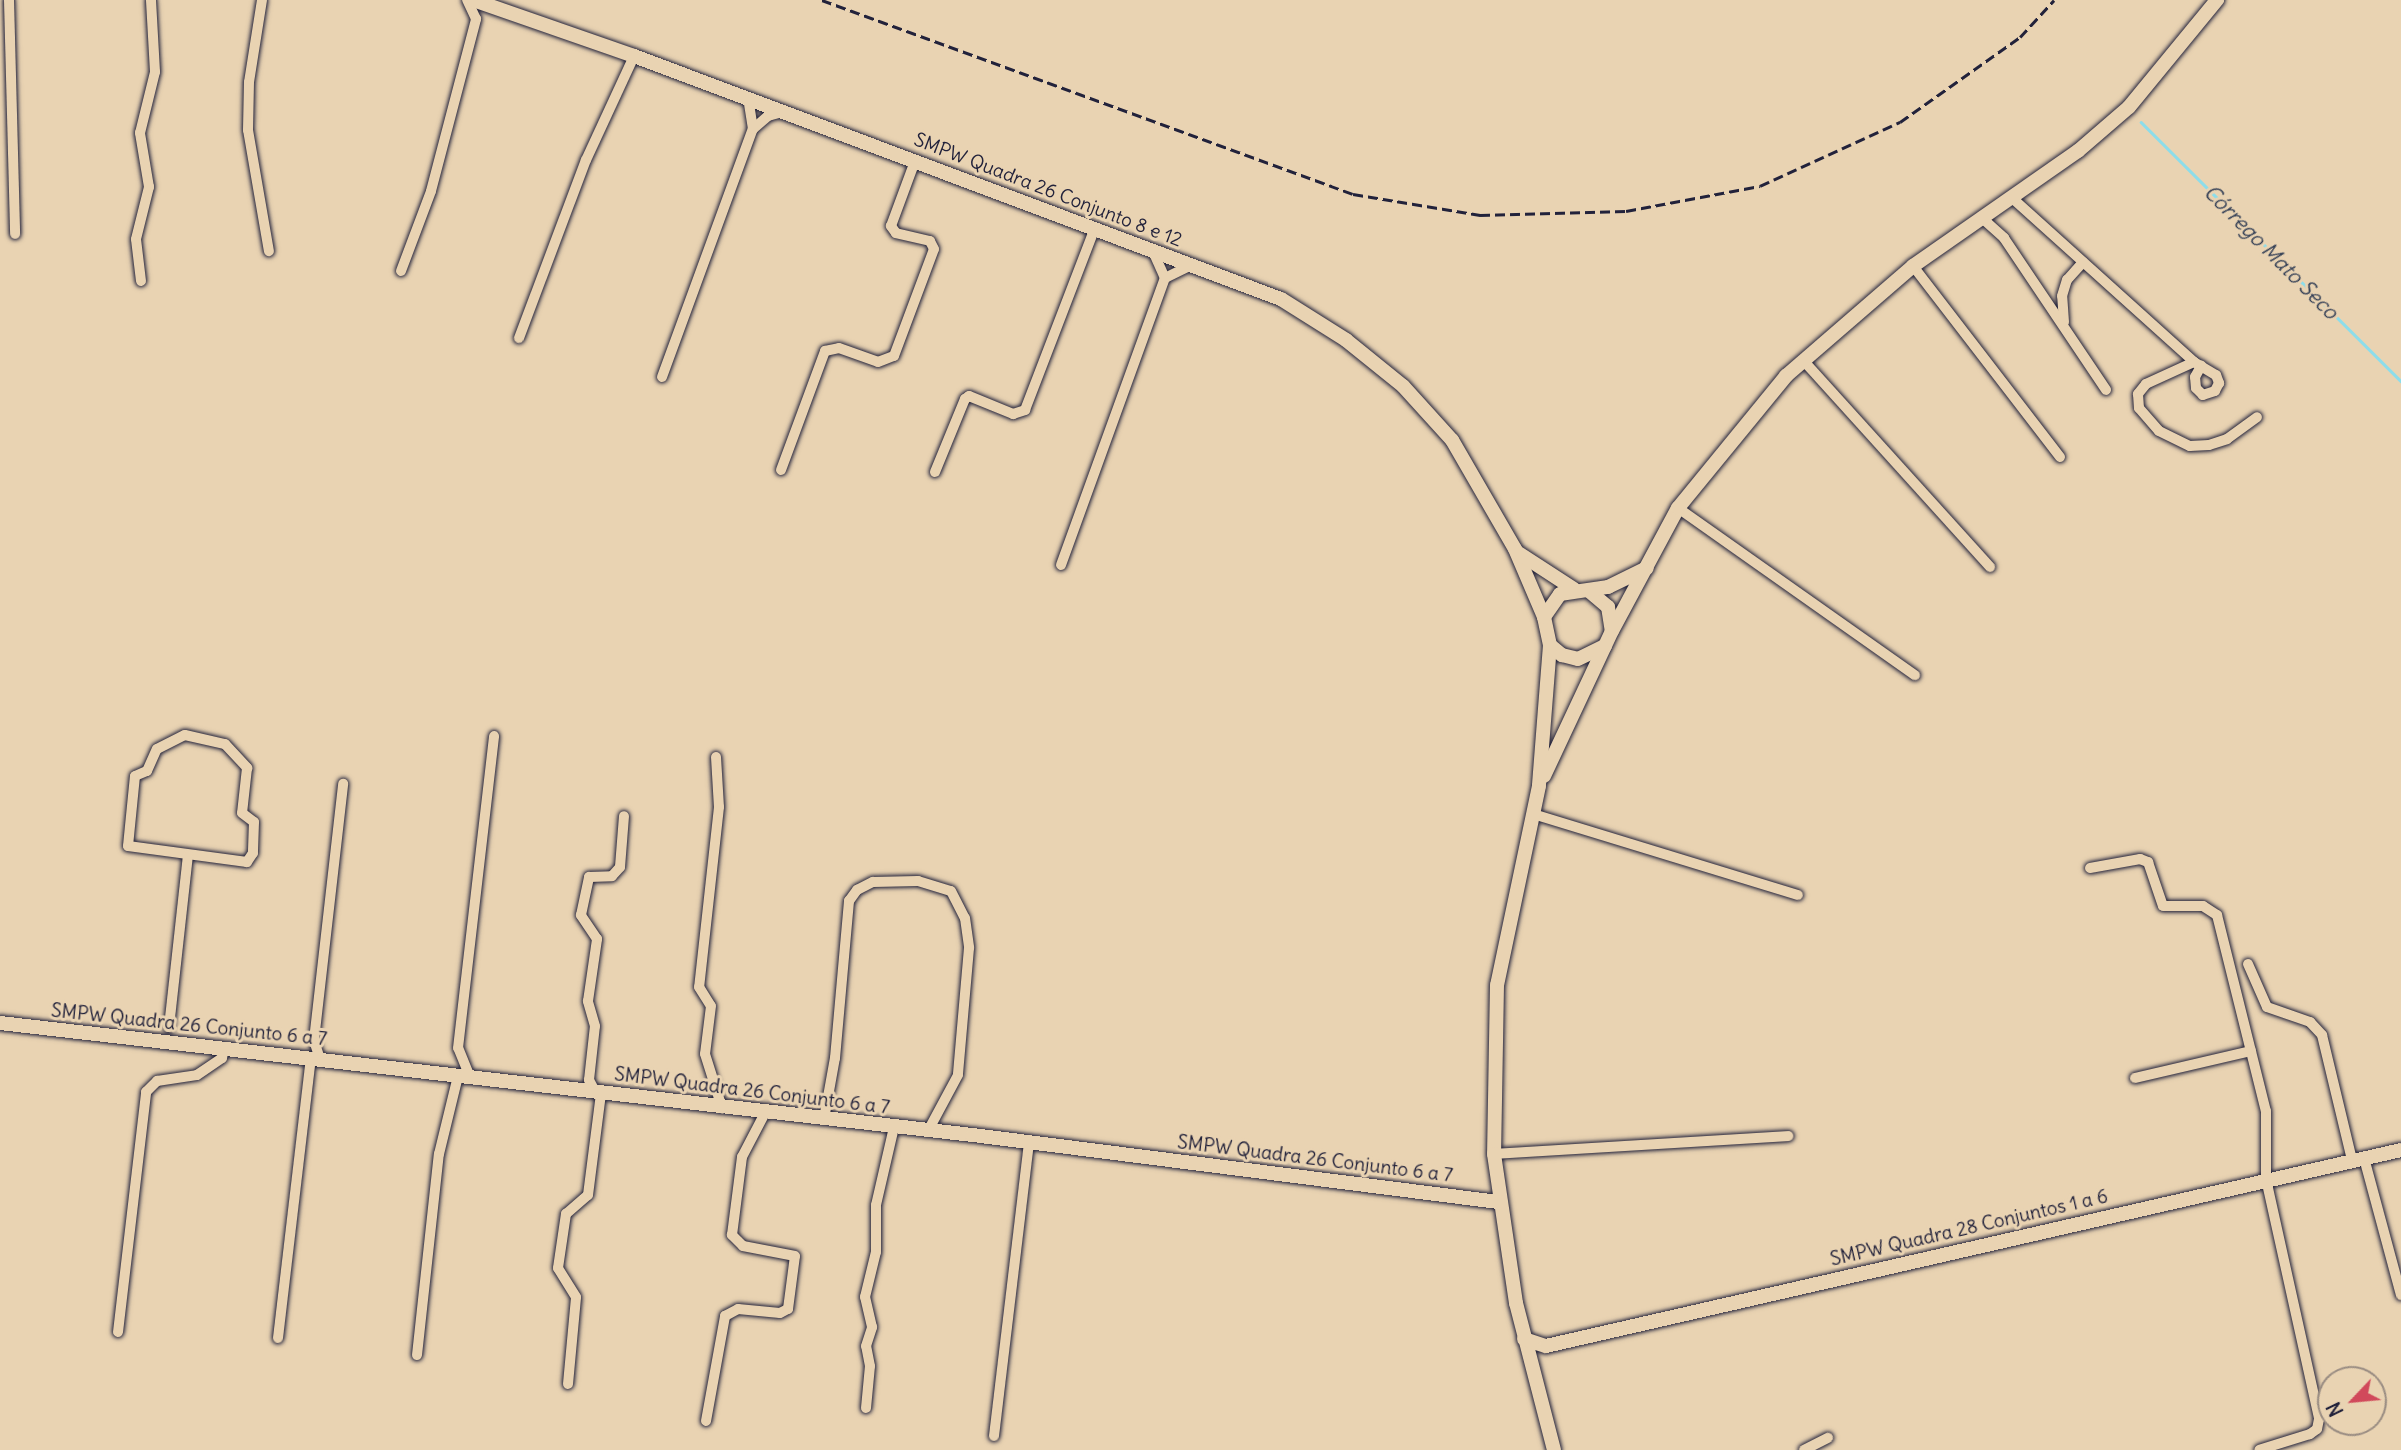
<!DOCTYPE html>
<html>
<head>
<meta charset="utf-8">
<style>
  body { margin:0 }
  #map { position:relative; width:2401px; height:1450px; overflow:hidden; background:#e9d3b2; font-family:Delius,sans-serif }
  div>[style] { position:absolute }
  [style*='--x'] { left:calc(var(--x)*1px); top:calc(var(--y)*1px); width:calc(var(--w)*1px); rotate:calc(var(--a)*1deg) }
  .stream>* { height:2.5px; margin:-1.25px; padding:0 1.25px; transform-origin:1.25px; border-radius:1.25px; background:#8dddea }
  .roads { filter:drop-shadow(0 0 2px #22223b) drop-shadow(0 0 2px #22223b) }
  .minor>* { height:10px; margin:-5px; padding:0 5px; transform-origin:5px; border-radius:5px; background:#e9d3b2 }
  .tertiary>* { height:14px; margin:-7px; padding:0 7px; transform-origin:7px; border-radius:7px; background:#e9d3b2 }
  .rail>* { height:2.5px; margin-top:-1.25px; transform-origin:0; background:repeating-linear-gradient(90deg,#22223b 0 10px,transparent 0 15px) }
  span { translate:-50% -50%; white-space:nowrap; text-align:center; line-height:1.15; -webkit-text-stroke:6px #e9d3b2; paint-order:stroke }
  .street-label { font-size:19px; color:#22223b }
  .water-label { font-size:21px; color:#323e55; font-style:italic }
  .north { position:absolute; left:2317px; top:1366px; width:70px; height:70px; box-sizing:border-box; background:#e9d3b2; border:2px solid #998c82; border-radius:50%; rotate:244deg; font-size:19px; font-weight:700; line-height:28px; text-align:center; color:#22223b }
  .north::after { content:''; display:block; margin:auto; width:24px; height:32px; background:#d1495b; clip-path:polygon(50% 0,100% 100%,50% 72%,0 100%) }
</style>
</head>
<body>
<div id="map">
  <div class="stream">
    <div style="--x:2141;--y:122;--w:367;--a:44.9"></div>
  </div>
  <div class="roads">
    <div class="minor">
      <div style="--x:9;--y:0;--w:234;--a:88.5"></div>
      <div style="--x:262;--y:0;--w:83;--a:99"></div>
      <div style="--x:249;--y:82;--w:48;--a:91.2"></div>
      <div style="--x:248;--y:130;--w:123;--a:80.2"></div>
      <div style="--x:753;--y:129;--w:20;--a:-41"></div>
      <div style="--x:768;--y:116;--w:15;--a:-16"></div>
      <div style="--x:2011;--y:197;--w:246;--a:42"></div>
      <div style="--x:2194;--y:362;--w:26;--a:31"></div>
      <div style="--x:2216;--y:375;--w:9;--a:69"></div>
      <div style="--x:2219;--y:383;--w:9;--a:117"></div>
      <div style="--x:2215;--y:391;--w:13;--a:162"></div>
      <div style="--x:2203;--y:395;--w:10;--a:-135"></div>
      <div style="--x:2196;--y:388;--w:11;--a:-95"></div>
      <div style="--x:2195;--y:377;--w:13;--a:-61"></div>
      <div style="--x:1982;--y:218;--w:30;--a:42"></div>
      <div style="--x:2004;--y:238;--w:183;--a:56.1"></div>
      <div style="--x:1152;--y:249;--w:32;--a:66"></div>
      <div style="--x:1913;--y:266;--w:241;--a:52.4"></div>
      <div style="--x:401;--y:271;--w:85;--a:-69.4"></div>
      <div style="--x:431;--y:191;--w:178;--a:-75.3"></div>
      <div style="--x:476;--y:19;--w:21;--a:-115"></div>
      <div style="--x:141;--y:281;--w:42;--a:-96.8"></div>
      <div style="--x:136;--y:239;--w:54;--a:-76"></div>
      <div style="--x:149;--y:187;--w:55;--a:-99.5"></div>
      <div style="--x:140;--y:133;--w:63;--a:-76.2"></div>
      <div style="--x:155;--y:72;--w:72;--a:-93.2"></div>
      <div style="--x:2064;--y:322;--w:26;--a:-94"></div>
      <div style="--x:2062;--y:296;--w:17;--a:-73"></div>
      <div style="--x:2067;--y:280;--w:24;--a:-48"></div>
      <div style="--x:519;--y:338;--w:190;--a:-69.4"></div>
      <div style="--x:586;--y:160;--w:115;--a:-65.2"></div>
      <div style="--x:1803;--y:360;--w:279;--a:47.9"></div>
      <div style="--x:2194;--y:362;--w:53;--a:155.4"></div>
      <div style="--x:2146;--y:384;--w:13;--a:129"></div>
      <div style="--x:2138;--y:394;--w:14;--a:86"></div>
      <div style="--x:2139;--y:408;--w:30;--a:49"></div>
      <div style="--x:2159;--y:431;--w:34;--a:26"></div>
      <div style="--x:2190;--y:446;--w:19;--a:-3"></div>
      <div style="--x:2209;--y:445;--w:19;--a:-18"></div>
      <div style="--x:2227;--y:439;--w:37;--a:-36"></div>
      <div style="--x:662;--y:377;--w:264;--a:-69.9"></div>
      <div style="--x:753;--y:129;--w:30;--a:-99"></div>
      <div style="--x:781;--y:470;--w:127;--a:-69.7"></div>
      <div style="--x:825;--y:351;--w:14;--a:-12"></div>
      <div style="--x:839;--y:348;--w:41;--a:19.7"></div>
      <div style="--x:878;--y:362;--w:17;--a:-21"></div>
      <div style="--x:894;--y:356;--w:114;--a:-69.5"></div>
      <div style="--x:934;--y:249;--w:9;--a:-117"></div>
      <div style="--x:930;--y:241;--w:35;--a:-167"></div>
      <div style="--x:896;--y:233;--w:9;--a:-126"></div>
      <div style="--x:891;--y:226;--w:69;--a:-69.7"></div>
      <div style="--x:935;--y:472;--w:79;--a:-67.7"></div>
      <div style="--x:965;--y:399;--w:5;--a:-37"></div>
      <div style="--x:969;--y:396;--w:48;--a:22.2"></div>
      <div style="--x:1013;--y:414;--w:13;--a:-18"></div>
      <div style="--x:1025;--y:410;--w:195;--a:-69"></div>
      <div style="--x:1678;--y:508;--w:290;--a:35.2"></div>
      <div style="--x:1061;--y:565;--w:305;--a:-70.1"></div>
      <div style="--x:1165;--y:278;--w:30;--a:-26"></div>
      <div style="--x:185;--y:735;--w:41;--a:12.7"></div>
      <div style="--x:225;--y:744;--w:33;--a:47"></div>
      <div style="--x:247;--y:768;--w:45;--a:96.3"></div>
      <div style="--x:242;--y:813;--w:15;--a:37"></div>
      <div style="--x:254;--y:822;--w:31;--a:92"></div>
      <div style="--x:253;--y:853;--w:11;--a:124"></div>
      <div style="--x:247;--y:862;--w:120;--a:-172.3"></div>
      <div style="--x:128;--y:846;--w:70;--a:-84.3"></div>
      <div style="--x:135;--y:776;--w:13;--a:-23"></div>
      <div style="--x:147;--y:771;--w:24;--a:-66"></div>
      <div style="--x:157;--y:749;--w:31;--a:-27"></div>
      <div style="--x:716;--y:757;--w:50;--a:86.6"></div>
      <div style="--x:719;--y:807;--w:181;--a:96.3"></div>
      <div style="--x:699;--y:987;--w:22;--a:58"></div>
      <div style="--x:711;--y:1006;--w:48;--a:97.1"></div>
      <div style="--x:705;--y:1054;--w:57;--a:72.5"></div>
      <div style="--x:1533;--y:814;--w:277;--a:17"></div>
      <div style="--x:2090;--y:868;--w:51;--a:-10.2"></div>
      <div style="--x:2140;--y:859;--w:9;--a:21"></div>
      <div style="--x:2148;--y:862;--w:46;--a:71.2"></div>
      <div style="--x:2163;--y:906;--w:40;--a:0"></div>
      <div style="--x:2203;--y:906;--w:17;--a:33"></div>
      <div style="--x:2217;--y:915;--w:202;--a:76"></div>
      <div style="--x:2266;--y:1111;--w:68;--a:90"></div>
      <div style="--x:2266;--y:1179;--w:246;--a:77.5"></div>
      <div style="--x:2319;--y:1419;--w:10;--a:101"></div>
      <div style="--x:2317;--y:1429;--w:9;--a:144"></div>
      <div style="--x:2310;--y:1434;--w:53;--a:162.6"></div>
      <div style="--x:2248;--y:964;--w:47;--a:66.2"></div>
      <div style="--x:2267;--y:1007;--w:46;--a:19.2"></div>
      <div style="--x:2310;--y:1022;--w:18;--a:47"></div>
      <div style="--x:2322;--y:1035;--w:129;--a:76.5"></div>
      <div style="--x:169;--y:1027;--w:172;--a:-83.7"></div>
      <div style="--x:320;--y:1059;--w:20;--a:-108"></div>
      <div style="--x:314;--y:1040;--w:258;--a:-83.5"></div>
      <div style="--x:470;--y:1077;--w:31;--a:-112"></div>
      <div style="--x:458;--y:1048;--w:314;--a:-83.4"></div>
      <div style="--x:2135;--y:1078;--w:119;--a:-13.1"></div>
      <div style="--x:596;--y:1093;--w:15;--a:-118"></div>
      <div style="--x:589;--y:1080;--w:54;--a:-83.7"></div>
      <div style="--x:595;--y:1026;--w:26;--a:-106"></div>
      <div style="--x:588;--y:1001;--w:63;--a:-81.7"></div>
      <div style="--x:597;--y:939;--w:29;--a:-124"></div>
      <div style="--x:581;--y:915;--w:39;--a:-78"></div>
      <div style="--x:589;--y:877;--w:23;--a:-2"></div>
      <div style="--x:612;--y:876;--w:12;--a:-48"></div>
      <div style="--x:620;--y:867;--w:51;--a:-85.5"></div>
      <div style="--x:824;--y:1119;--w:62;--a:-79.8"></div>
      <div style="--x:835;--y:1058;--w:158;--a:-84.9"></div>
      <div style="--x:849;--y:901;--w:14;--a:-54"></div>
      <div style="--x:857;--y:890;--w:18;--a:-27"></div>
      <div style="--x:873;--y:882;--w:45;--a:-1.3"></div>
      <div style="--x:918;--y:881;--w:34;--a:17"></div>
      <div style="--x:951;--y:891;--w:30;--a:63"></div>
      <div style="--x:965;--y:918;--w:30;--a:82"></div>
      <div style="--x:969;--y:948;--w:127;--a:95"></div>
      <div style="--x:958;--y:1075;--w:64;--a:118.2"></div>
      <div style="--x:1494;--y:1154;--w:295;--a:-3.5"></div>
      <div style="--x:2364;--y:1158;--w:142;--a:74.9"></div>
      <div style="--x:118;--y:1332;--w:242;--a:-83.3"></div>
      <div style="--x:146;--y:1092;--w:16;--a:-45"></div>
      <div style="--x:157;--y:1081;--w:40;--a:-8.5"></div>
      <div style="--x:197;--y:1075;--w:30;--a:-34"></div>
      <div style="--x:222;--y:1058;--w:10;--a:-79"></div>
      <div style="--x:278;--y:1338;--w:282;--a:-83.3"></div>
      <div style="--x:417;--y:1355;--w:202;--a:-83.8"></div>
      <div style="--x:439;--y:1154;--w:80;--a:-76.3"></div>
      <div style="--x:568;--y:1384;--w:87;--a:-84.7"></div>
      <div style="--x:576;--y:1297;--w:34;--a:-122"></div>
      <div style="--x:558;--y:1268;--w:55;--a:-81.6"></div>
      <div style="--x:566;--y:1214;--w:29;--a:-41"></div>
      <div style="--x:588;--y:1195;--w:103;--a:-82.7"></div>
      <div style="--x:866;--y:1408;--w:42;--a:-84.6"></div>
      <div style="--x:870;--y:1366;--w:20;--a:-101"></div>
      <div style="--x:866;--y:1346;--w:20;--a:-72"></div>
      <div style="--x:872;--y:1327;--w:31;--a:-103"></div>
      <div style="--x:865;--y:1297;--w:46;--a:-76.3"></div>
      <div style="--x:876;--y:1252;--w:47;--a:-90"></div>
      <div style="--x:876;--y:1205;--w:80;--a:-77"></div>
      <div style="--x:706;--y:1421;--w:107;--a:-79.7"></div>
      <div style="--x:725;--y:1316;--w:15;--a:-28"></div>
      <div style="--x:738;--y:1309;--w:42;--a:5.4"></div>
      <div style="--x:780;--y:1313;--w:9;--a:-27"></div>
      <div style="--x:788;--y:1309;--w:53;--a:-82.5"></div>
      <div style="--x:795;--y:1256;--w:53;--a:-169.1"></div>
      <div style="--x:743;--y:1246;--w:16;--a:-135"></div>
      <div style="--x:732;--y:1235;--w:79;--a:-82.7"></div>
      <div style="--x:742;--y:1157;--w:50;--a:-62.4"></div>
      <div style="--x:994;--y:1436;--w:294;--a:-83.2"></div>
      <div style="--x:1804;--y:1450;--w:27;--a:-27"></div>
    </div>
    <div class="tertiary">
      <div style="--x:473;--y:0;--w:170;--a:19.2"></div>
      <div style="--x:634;--y:56;--w:691;--a:20.59"></div>
      <div style="--x:1281;--y:299;--w:77;--a:32.2"></div>
      <div style="--x:1346;--y:340;--w:73;--a:38.9"></div>
      <div style="--x:1403;--y:386;--w:73;--a:47.8"></div>
      <div style="--x:1452;--y:440;--w:126;--a:60"></div>
      <div style="--x:1515;--y:549;--w:74;--a:66.9"></div>
      <div style="--x:1544;--y:617;--w:29;--a:78"></div>
      <div style="--x:1550;--y:645;--w:141;--a:94.5"></div>
      <div style="--x:1539;--y:786;--w:203;--a:101.9"></div>
      <div style="--x:1497;--y:985;--w:169;--a:91"></div>
      <div style="--x:1494;--y:1154;--w:151;--a:81.6"></div>
      <div style="--x:1516;--y:1303;--w:152;--a:75.5"></div>
      <div style="--x:1517;--y:552;--w:68;--a:33"></div>
      <div style="--x:1589;--y:591;--w:25;--a:40"></div>
      <div style="--x:1608;--y:607;--w:24;--a:81"></div>
      <div style="--x:1544;--y:617;--w:28;--a:-55"></div>
      <div style="--x:1560;--y:594;--w:49;--a:-8.3"></div>
      <div style="--x:1608;--y:587;--w:43;--a:-26"></div>
      <div style="--x:1550;--y:645;--w:16;--a:40"></div>
      <div style="--x:1562;--y:655;--w:16;--a:14"></div>
      <div style="--x:1578;--y:659;--w:30;--a:-26"></div>
      <div style="--x:1544;--y:776;--w:160;--a:-64.9"></div>
      <div style="--x:1612;--y:631;--w:140;--a:-61.8"></div>
      <div style="--x:1678;--y:508;--w:171;--a:-50.7"></div>
      <div style="--x:1786;--y:376;--w:168;--a:-40.9"></div>
      <div style="--x:1913;--y:266;--w:201;--a:-34.9"></div>
      <div style="--x:2078;--y:151;--w:67;--a:-40.8"></div>
      <div style="--x:2129;--y:107;--w:139;--a:-50.6"></div>
      <div style="--x:0;--y:1023;--w:979;--a:6.57"></div>
      <div style="--x:973;--y:1135;--w:529;--a:7.27"></div>
      <div style="--x:1524;--y:1339;--w:23;--a:18"></div>
      <div style="--x:1546;--y:1346;--w:877;--a:-12.91"></div>
    </div>
  </div>
  <div class="rail">
    <div style="--x:822;--y:0;--w:565;--a:20.07"></div>
    <div style="--x:1353;--y:194;--w:129;--a:9.4"></div>
    <div style="--x:1480;--y:215;--w:146;--a:-1.6"></div>
    <div style="--x:1626;--y:211;--w:136;--a:-10.6"></div>
    <div style="--x:1760;--y:186;--w:154;--a:-24.6"></div>
    <div style="--x:1900;--y:122;--w:147;--a:-35.3"></div>
    <div style="--x:2020;--y:37;--w:50;--a:-47.4"></div>
  </div>
  <div class="street-label">
    <span style="left:1048px;top:190px;rotate:21deg">SMPW Quadra 26 Conjunto 8 e 12</span>
    <span style="left:189px;top:1025px;rotate:6deg">SMPW Quadra 26 Conjunto 6 a 7</span>
    <span style="left:752px;top:1091px;rotate:7deg">SMPW Quadra 26 Conjunto 6 a 7</span>
    <span style="left:1315px;top:1159px;rotate:7deg">SMPW Quadra 26 Conjunto 6 a 7</span>
    <span style="left:1969px;top:1228px;rotate:-13deg">SMPW Quadra 28 Conjuntos 1 a 6</span>
  </div>
  <div class="water-label">
    <span style="left:2271px;top:252px;rotate:45deg">Córrego Mato Seco</span>
  </div>
  <div class="north">N</div>
</div>
</body>
</html>
